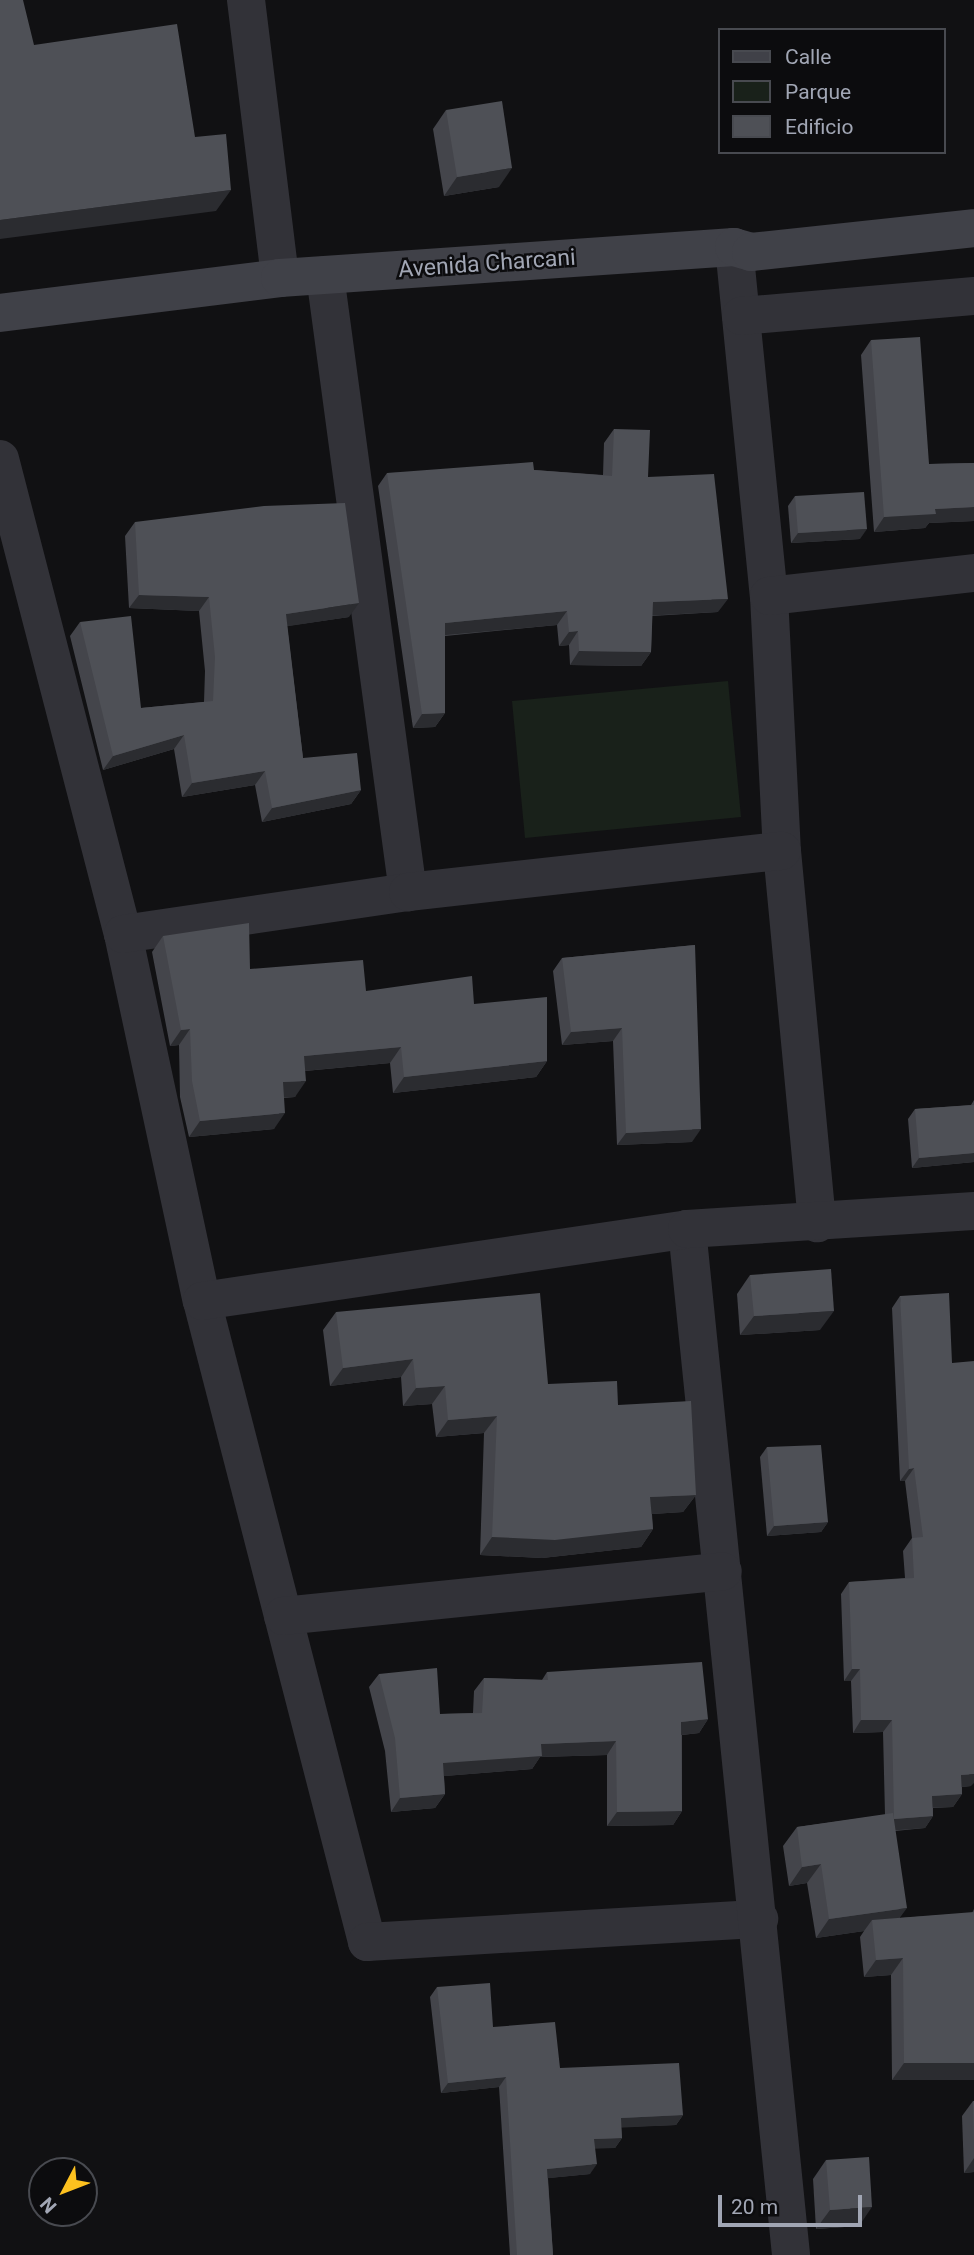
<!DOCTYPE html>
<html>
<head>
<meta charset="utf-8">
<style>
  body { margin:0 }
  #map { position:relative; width:974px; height:2255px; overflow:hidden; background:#111113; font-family:Roboto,sans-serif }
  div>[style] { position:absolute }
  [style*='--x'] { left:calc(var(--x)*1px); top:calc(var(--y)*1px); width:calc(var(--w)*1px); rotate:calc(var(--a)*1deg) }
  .green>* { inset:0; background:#19211a }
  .minor>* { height:38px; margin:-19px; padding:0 19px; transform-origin:19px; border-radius:19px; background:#323238 }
  .secondary>* { height:38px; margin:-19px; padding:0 19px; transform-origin:19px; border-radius:19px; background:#404148 }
  .wall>* { inset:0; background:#44454b }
  .shaded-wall>* { inset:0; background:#2b2c30 }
  .building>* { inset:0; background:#4e5056 }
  span { translate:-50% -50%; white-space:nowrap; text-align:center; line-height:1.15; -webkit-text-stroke:5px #0c0c0e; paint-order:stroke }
  .street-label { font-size:23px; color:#a1a6b4 }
  .legend { position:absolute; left:718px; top:28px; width:228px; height:126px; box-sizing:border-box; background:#0c0c0e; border:2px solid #484a50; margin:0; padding:9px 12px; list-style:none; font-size:21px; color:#a1a6b4 }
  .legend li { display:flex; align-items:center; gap:14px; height:35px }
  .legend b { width:35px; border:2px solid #484a50 }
  .north { position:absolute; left:28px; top:2157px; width:70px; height:70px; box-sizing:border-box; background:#0c0c0e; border:2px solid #484a50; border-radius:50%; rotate:228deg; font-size:19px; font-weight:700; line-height:28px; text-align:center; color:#a1a6b4 }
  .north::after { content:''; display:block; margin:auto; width:24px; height:32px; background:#fdc11f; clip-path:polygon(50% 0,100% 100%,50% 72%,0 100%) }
  .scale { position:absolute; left:718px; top:2195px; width:144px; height:32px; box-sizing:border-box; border:4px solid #a1a6b4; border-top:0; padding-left:9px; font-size:21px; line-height:24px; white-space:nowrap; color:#a1a6b4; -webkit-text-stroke:5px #0c0c0e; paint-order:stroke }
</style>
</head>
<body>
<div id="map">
  <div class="green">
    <div style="clip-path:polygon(728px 681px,741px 817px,525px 838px,512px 701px)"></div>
  </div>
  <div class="minor">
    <div style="--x:246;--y:0;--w:280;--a:83"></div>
    <div style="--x:734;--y:247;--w:351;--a:84.3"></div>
    <div style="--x:769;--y:596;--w:255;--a:87.1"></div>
    <div style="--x:782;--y:851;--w:374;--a:84.6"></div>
    <div style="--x:325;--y:275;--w:623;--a:82.34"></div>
    <div style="--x:741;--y:316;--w:234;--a:-4.9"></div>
    <div style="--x:0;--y:459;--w:491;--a:75.5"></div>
    <div style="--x:123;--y:934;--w:375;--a:77.9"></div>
    <div style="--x:202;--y:1301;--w:662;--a:75.56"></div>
    <div style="--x:367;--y:1942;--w:393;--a:-3.4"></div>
    <div style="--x:769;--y:596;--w:206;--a:-6.4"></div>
    <div style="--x:123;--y:934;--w:288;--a:-8.4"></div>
    <div style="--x:408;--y:892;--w:376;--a:-6.3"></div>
    <div style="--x:687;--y:1229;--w:1031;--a:84.21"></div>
    <div style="--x:202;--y:1301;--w:490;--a:-8.4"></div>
    <div style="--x:687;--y:1229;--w:288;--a:-3.6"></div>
    <div style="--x:283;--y:1616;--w:442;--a:-5.8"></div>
  </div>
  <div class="secondary">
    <div style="--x:0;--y:313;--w:282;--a:-7.1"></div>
    <div style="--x:280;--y:278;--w:455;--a:-3.9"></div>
    <div style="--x:734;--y:247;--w:18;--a:16"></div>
    <div style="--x:751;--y:252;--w:224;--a:-6.1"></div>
  </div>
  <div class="wall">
    <div style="clip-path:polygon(446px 110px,499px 187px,444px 196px,433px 129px)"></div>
    <div style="clip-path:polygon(871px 340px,929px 464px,974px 463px,974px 521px,929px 523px,925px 528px,874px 532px,861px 355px)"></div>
    <div style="clip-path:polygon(614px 429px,648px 477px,718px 612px,652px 616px,651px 652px,641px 666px,570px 665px,569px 645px,559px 646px,557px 625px,445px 636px,445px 713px,435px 727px,413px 728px,378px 486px,387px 473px,534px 470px,603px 475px,604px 443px)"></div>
    <div style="clip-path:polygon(795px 496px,860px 539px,791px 543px,788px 506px)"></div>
    <div style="clip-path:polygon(135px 522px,349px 617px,287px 626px,303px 758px,361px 790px,351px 804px,262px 822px,255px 785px,182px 797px,174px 749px,103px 770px,70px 636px,80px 622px,141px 708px,204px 702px,205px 671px,199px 611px,129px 608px,125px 536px)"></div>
    <div style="clip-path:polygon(163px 936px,250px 969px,366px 991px,474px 1004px,547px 1061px,536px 1077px,393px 1093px,390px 1063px,305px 1071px,295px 1097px,284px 1098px,274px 1129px,189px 1137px,180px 1097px,179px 1045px,170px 1046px,152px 952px)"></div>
    <div style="clip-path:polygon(695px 945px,692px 1142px,617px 1145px,613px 1041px,562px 1045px,553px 971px,562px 958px)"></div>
    <div style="clip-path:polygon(974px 1100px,974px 1162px,912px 1168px,908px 1119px,915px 1109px,971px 1105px)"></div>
    <div style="clip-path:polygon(750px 1275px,820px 1330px,740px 1335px,737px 1294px)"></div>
    <div style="clip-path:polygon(900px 1296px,971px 1786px,962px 1787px,962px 1794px,953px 1807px,933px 1808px,933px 1816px,925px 1828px,895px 1831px,900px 1918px,972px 1913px,974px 1909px,974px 2080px,892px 2080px,891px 1975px,864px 1977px,860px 1937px,864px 1931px,816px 1938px,807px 1883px,789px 1886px,783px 1846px,797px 1827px,885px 1815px,883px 1732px,853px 1733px,851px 1681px,844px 1681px,841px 1594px,849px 1582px,905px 1578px,903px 1551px,912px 1538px,905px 1481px,900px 1481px,892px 1308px)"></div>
    <div style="clip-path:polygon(336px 1312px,548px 1384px,618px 1405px,696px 1495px,683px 1512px,652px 1514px,653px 1529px,641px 1547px,542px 1558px,480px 1555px,484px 1433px,436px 1437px,432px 1404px,403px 1406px,401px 1377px,330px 1386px,323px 1330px)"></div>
    <div style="clip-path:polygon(767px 1447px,828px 1522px,821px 1532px,767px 1536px,760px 1457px)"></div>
    <div style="clip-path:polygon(547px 1672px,708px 1719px,699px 1733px,682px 1735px,682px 1811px,673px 1825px,607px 1826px,607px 1755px,540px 1757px,532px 1769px,444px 1776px,445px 1794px,435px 1808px,391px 1812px,385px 1751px,369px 1687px,379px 1674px,440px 1714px,473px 1713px,474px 1691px,484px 1678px,542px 1680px)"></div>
    <div style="clip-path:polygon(437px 1987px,493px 2027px,560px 2068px,683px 2115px,676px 2125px,621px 2127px,622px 2138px,615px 2148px,595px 2148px,590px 2174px,548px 2178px,553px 2255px,510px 2255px,499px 2087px,441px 2093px,430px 1997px)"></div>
    <div style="clip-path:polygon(973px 2101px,974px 2101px,974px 2172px,964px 2173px,962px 2116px)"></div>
    <div style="clip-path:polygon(826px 2160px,859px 2226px,816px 2229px,813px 2179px)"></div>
  </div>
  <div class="shaded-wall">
    <div style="clip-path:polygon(512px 168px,499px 187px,444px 196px,457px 177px)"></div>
    <div style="clip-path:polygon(231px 190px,216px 211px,0 239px,0 220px)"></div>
    <div style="clip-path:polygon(974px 507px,974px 521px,929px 523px,925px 528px,874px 532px,884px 517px,935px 509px)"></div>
    <div style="clip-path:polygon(867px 529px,860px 539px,791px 543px,798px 533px)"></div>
    <div style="clip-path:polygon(139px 595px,209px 597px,199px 611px,129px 608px)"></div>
    <div style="clip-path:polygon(728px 599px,718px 612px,643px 616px,653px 602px)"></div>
    <div style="clip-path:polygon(359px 603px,349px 617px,276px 628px,286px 614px)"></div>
    <div style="clip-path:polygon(567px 611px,557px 625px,435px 636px,445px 623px)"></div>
    <div style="clip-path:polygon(578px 631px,569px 645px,559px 646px,569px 632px)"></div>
    <div style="clip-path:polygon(579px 651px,651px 652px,641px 666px,570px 665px)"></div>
    <div style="clip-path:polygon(445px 713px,435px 727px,413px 728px,422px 714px)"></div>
    <div style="clip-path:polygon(184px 735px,174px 749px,103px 770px,113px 756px)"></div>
    <div style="clip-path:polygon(265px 771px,255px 785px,182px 797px,192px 783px)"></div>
    <div style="clip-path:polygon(361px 790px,351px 804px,262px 822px,272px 808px)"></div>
    <div style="clip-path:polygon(622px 1028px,613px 1041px,562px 1045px,571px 1032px)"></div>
    <div style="clip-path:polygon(190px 1029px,179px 1045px,170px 1046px,181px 1030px)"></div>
    <div style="clip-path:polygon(401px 1047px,390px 1063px,293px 1072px,304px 1056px)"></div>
    <div style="clip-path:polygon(547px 1061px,536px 1077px,393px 1093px,404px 1077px)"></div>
    <div style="clip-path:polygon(306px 1081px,295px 1097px,272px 1098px,283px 1082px)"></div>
    <div style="clip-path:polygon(285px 1113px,274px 1129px,189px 1137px,200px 1121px)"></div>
    <div style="clip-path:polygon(701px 1129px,692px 1142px,617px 1145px,626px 1133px)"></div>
    <div style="clip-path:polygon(974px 1153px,974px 1162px,912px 1168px,919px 1158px)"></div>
    <div style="clip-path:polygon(834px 1311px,820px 1330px,740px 1335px,754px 1316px)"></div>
    <div style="clip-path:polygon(413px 1359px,401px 1377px,330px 1386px,343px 1368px)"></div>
    <div style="clip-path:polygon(445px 1386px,432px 1404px,403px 1406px,416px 1388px)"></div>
    <div style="clip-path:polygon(497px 1416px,484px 1433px,436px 1437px,448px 1420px)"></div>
    <div style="clip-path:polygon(914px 1468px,905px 1481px,900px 1481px,909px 1469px)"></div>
    <div style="clip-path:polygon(696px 1495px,683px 1512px,637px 1515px,650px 1497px)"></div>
    <div style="clip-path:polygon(828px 1522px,821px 1532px,767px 1536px,774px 1526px)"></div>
    <div style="clip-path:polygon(653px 1529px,641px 1547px,542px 1558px,480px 1555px,492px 1537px)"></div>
    <div style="clip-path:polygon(852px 1669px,860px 1669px,851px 1681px,844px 1681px)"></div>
    <div style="clip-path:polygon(708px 1719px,699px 1733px,672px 1736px,681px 1722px)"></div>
    <div style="clip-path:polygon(861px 1720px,892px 1720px,883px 1732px,853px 1733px)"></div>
    <div style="clip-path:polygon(616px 1741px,607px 1755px,540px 1757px,532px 1769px,433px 1777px,443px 1763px,541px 1744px)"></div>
    <div style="clip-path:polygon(974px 1774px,974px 1783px,971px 1786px,952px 1788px,961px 1775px)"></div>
    <div style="clip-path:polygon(445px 1794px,435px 1808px,391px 1812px,400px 1798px)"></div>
    <div style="clip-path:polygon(962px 1794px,953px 1807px,923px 1808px,932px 1796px)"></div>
    <div style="clip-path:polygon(682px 1811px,673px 1825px,607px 1826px,617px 1812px)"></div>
    <div style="clip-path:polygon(933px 1816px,925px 1828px,886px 1831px,894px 1819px)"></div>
    <div style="clip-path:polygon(821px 1864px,807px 1883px,789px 1886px,802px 1867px)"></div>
    <div style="clip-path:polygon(907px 1908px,893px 1927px,872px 1920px,864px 1931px,816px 1938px,829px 1919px)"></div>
    <div style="clip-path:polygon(903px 1958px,891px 1975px,864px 1977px,876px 1960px)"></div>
    <div style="clip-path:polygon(904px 2063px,974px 2063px,974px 2080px,892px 2080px)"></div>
    <div style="clip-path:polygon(506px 2077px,499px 2087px,441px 2093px,448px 2083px)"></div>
    <div style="clip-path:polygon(683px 2115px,676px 2125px,614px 2128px,621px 2118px)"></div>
    <div style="clip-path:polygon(622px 2138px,615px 2148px,587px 2149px,594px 2139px)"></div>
    <div style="clip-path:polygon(974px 2158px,974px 2172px,964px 2173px)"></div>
    <div style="clip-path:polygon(597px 2164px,590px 2174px,540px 2179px,547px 2169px)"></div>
    <div style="clip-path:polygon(872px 2207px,859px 2226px,816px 2229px,830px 2210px)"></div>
  </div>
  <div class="building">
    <div style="clip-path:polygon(0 0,23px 0,34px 45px,177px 24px,195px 137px,226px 134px,231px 190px,0 220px)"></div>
    <div style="clip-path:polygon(502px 101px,512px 168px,457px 177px,446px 110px)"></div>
    <div style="clip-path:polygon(920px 337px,929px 464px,974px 463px,974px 507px,935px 509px,936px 514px,884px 517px,871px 340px)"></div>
    <div style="clip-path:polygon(614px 429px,650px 430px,648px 477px,714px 474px,728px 599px,653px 602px,651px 652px,579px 651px,578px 631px,569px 632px,567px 611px,445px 623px,445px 713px,422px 714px,387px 473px,533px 462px,534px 470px,612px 476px)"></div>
    <div style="clip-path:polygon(864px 492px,867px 529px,798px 533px,795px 496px)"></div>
    <div style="clip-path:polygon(345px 503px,359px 603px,286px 614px,303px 758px,357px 753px,361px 790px,272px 808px,265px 771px,192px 783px,184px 735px,113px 756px,80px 622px,131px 616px,141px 708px,213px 701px,215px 657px,209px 597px,139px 595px,135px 522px,264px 506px)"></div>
    <div style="clip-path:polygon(249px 923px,250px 969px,363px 960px,366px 991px,472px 976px,474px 1004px,547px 997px,547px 1061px,404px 1077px,401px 1047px,304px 1056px,306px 1081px,283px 1082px,285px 1113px,200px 1121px,192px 1081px,190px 1029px,181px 1030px,163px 936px)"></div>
    <div style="clip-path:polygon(695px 945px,701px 1129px,626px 1133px,622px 1028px,571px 1032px,562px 958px)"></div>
    <div style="clip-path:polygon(974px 1105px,974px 1153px,919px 1158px,915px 1109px)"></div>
    <div style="clip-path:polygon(831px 1269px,834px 1311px,754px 1316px,750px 1275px)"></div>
    <div style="clip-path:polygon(540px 1293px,548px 1384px,617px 1381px,618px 1405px,691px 1401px,696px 1495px,650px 1497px,653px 1529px,555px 1540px,492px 1537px,497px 1416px,448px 1420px,445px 1386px,416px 1388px,413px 1359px,343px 1368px,336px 1312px)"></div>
    <div style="clip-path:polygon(949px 1293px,952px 1363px,974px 1361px,974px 1774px,961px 1775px,962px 1794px,932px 1796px,933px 1816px,894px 1819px,892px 1720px,861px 1720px,860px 1669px,852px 1669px,849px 1582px,914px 1578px,912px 1538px,923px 1537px,914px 1468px,909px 1469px,900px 1296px)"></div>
    <div style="clip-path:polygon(821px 1445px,828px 1522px,774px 1526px,767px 1447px)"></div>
    <div style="clip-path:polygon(702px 1662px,708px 1719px,681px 1722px,682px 1811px,617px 1812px,616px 1741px,541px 1744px,542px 1756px,443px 1763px,445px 1794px,400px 1798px,395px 1738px,379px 1674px,437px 1668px,440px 1714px,482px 1713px,484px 1678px,548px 1680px,547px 1672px)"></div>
    <div style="clip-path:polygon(893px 1813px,907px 1908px,829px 1919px,821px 1864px,802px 1867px,797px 1827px)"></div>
    <div style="clip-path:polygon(974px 1912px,974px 2063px,904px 2063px,903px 1958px,876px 1960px,872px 1920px)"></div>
    <div style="clip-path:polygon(490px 1983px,493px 2027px,555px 2022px,560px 2068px,679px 2063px,683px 2115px,621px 2118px,622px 2138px,594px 2139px,597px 2164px,547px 2169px,553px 2255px,517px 2255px,506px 2077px,448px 2083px,437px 1987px)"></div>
    <div style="clip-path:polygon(973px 2101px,974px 2101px,974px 2144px)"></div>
    <div style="clip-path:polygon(869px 2157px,872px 2207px,830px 2210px,826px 2160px)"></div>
  </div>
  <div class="street-label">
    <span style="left:487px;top:264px;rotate:-4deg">Avenida Charcani</span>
  </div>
  <ul class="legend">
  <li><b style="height:9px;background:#404148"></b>Calle</li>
  <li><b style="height:19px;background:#19211a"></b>Parque</li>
  <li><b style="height:19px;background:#4e5056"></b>Edificio</li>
  </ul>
  <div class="north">N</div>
  <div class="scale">20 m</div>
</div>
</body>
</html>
